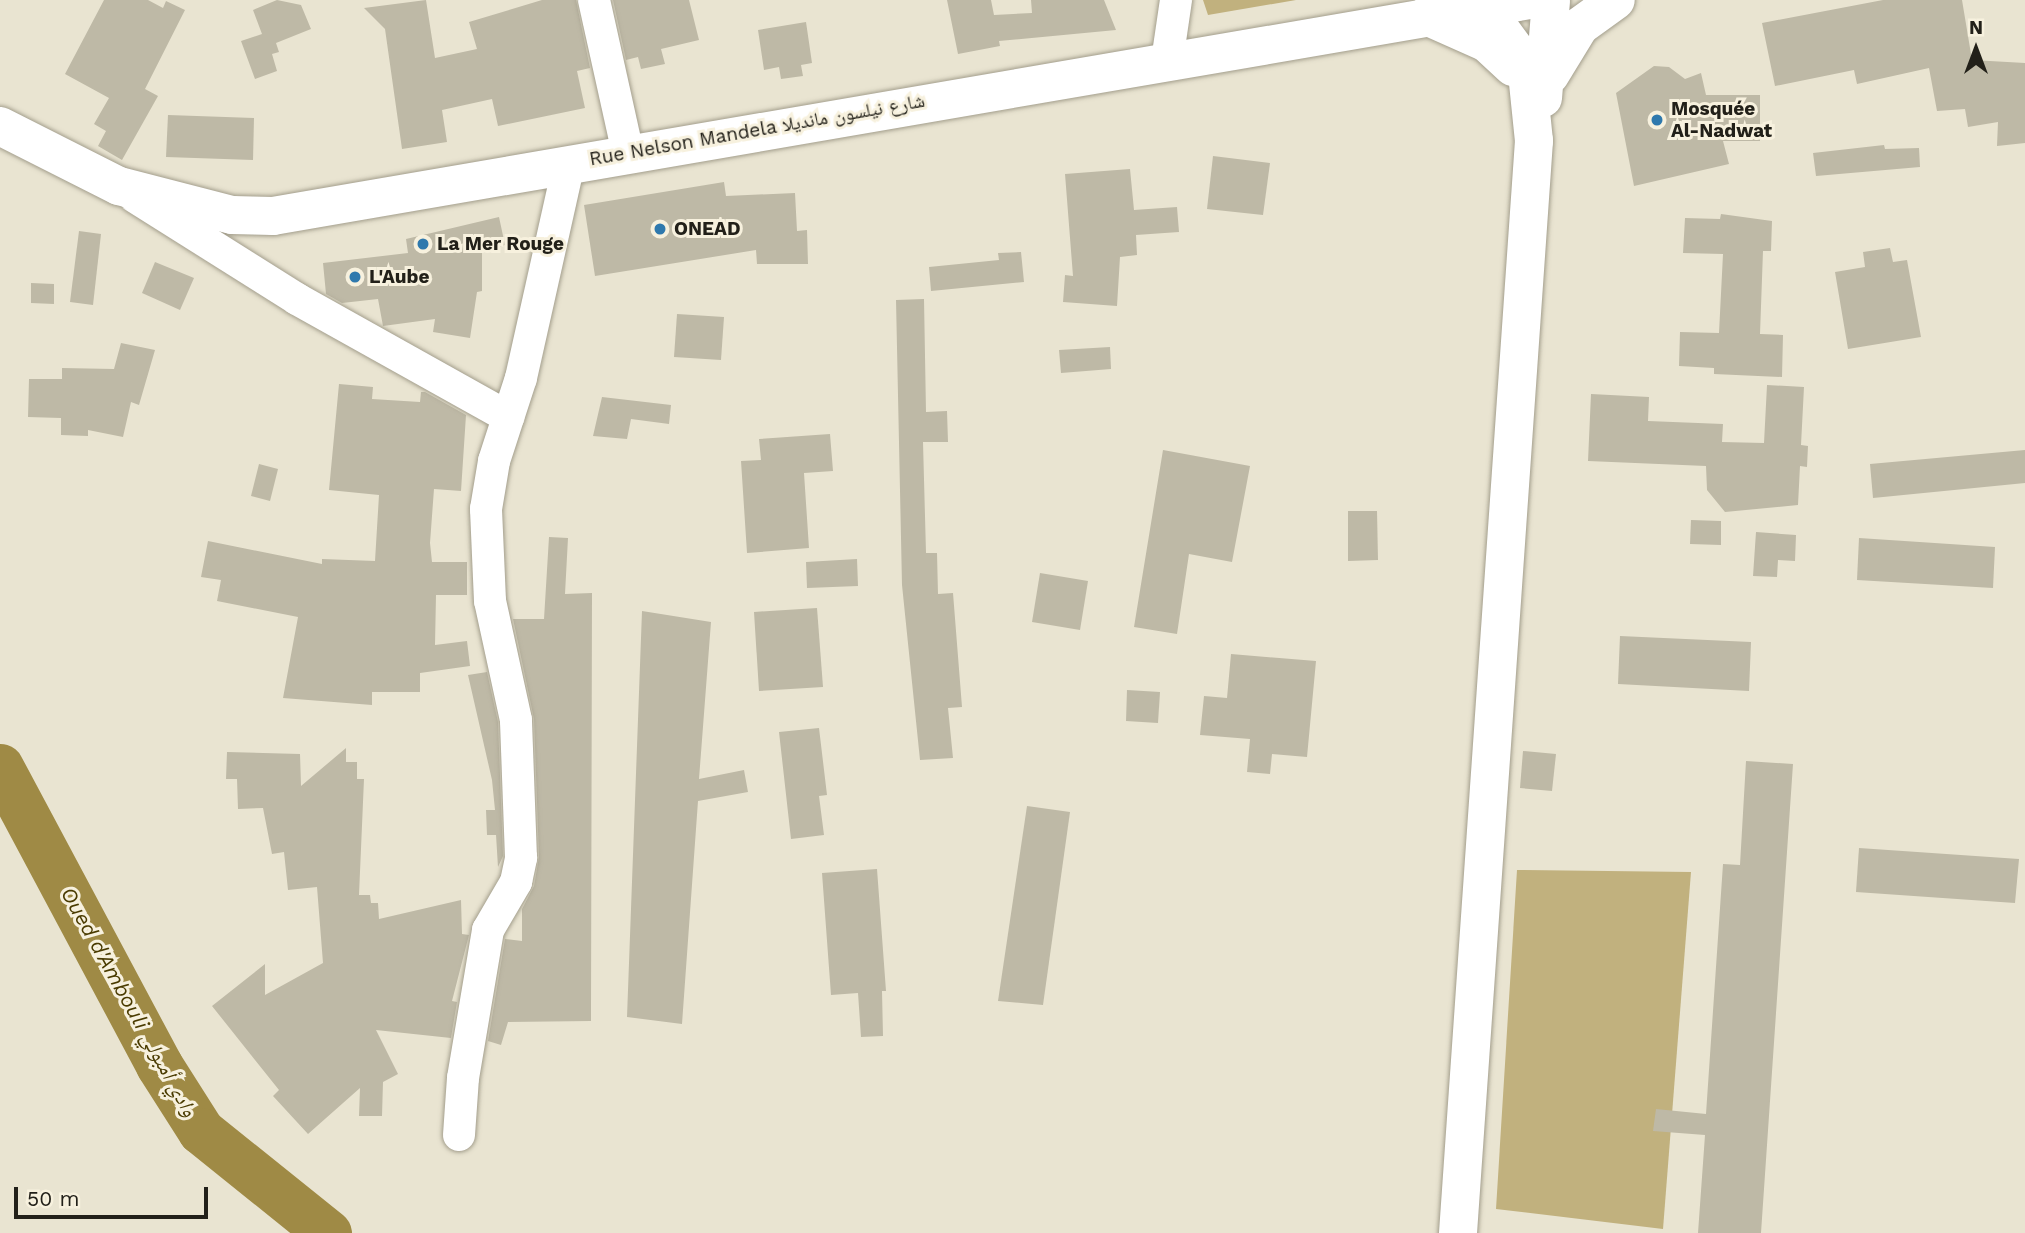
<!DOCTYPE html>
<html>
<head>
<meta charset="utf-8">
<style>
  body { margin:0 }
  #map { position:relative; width:2025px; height:1233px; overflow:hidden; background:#e9e4d1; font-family:"Work Sans","Noto Naskh Arabic",sans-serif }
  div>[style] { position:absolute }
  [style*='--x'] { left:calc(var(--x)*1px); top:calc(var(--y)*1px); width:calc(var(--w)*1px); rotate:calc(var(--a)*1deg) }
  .green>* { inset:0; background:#c1b17e }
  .river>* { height:47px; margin:-23.5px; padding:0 23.5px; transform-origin:23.5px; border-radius:23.5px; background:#9f8a45 }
  .building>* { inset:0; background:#beb9a6 }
  .roads { filter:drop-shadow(0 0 2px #a39e8c) drop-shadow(0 0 2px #a39e8c) }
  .minor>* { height:32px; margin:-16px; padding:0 16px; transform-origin:16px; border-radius:16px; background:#fff }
  .major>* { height:38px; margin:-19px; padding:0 19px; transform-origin:19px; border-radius:19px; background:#fff }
  .highway>* { height:38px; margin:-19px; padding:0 19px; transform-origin:19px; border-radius:19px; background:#fff }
  .dots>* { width:19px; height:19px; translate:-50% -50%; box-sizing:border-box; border:4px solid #f7f1de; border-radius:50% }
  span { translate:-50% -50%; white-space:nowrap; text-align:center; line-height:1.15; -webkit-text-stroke:6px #f7f1de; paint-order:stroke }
  .poi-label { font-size:19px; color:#222019; font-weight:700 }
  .left { translate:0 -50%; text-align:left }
  .street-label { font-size:19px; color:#222019 }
  .water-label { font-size:21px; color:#4a3b00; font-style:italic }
  .north { position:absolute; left:1941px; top:14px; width:70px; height:70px; -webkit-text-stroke:5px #f7f1de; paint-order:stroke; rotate:0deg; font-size:19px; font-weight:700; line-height:28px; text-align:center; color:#222019 }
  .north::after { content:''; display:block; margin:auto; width:24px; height:32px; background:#222019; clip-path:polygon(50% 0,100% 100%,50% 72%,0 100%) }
  .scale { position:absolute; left:14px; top:1187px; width:194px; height:32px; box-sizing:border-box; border:4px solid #222019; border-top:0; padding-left:9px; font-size:21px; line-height:24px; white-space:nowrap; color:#222019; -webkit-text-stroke:5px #f7f1de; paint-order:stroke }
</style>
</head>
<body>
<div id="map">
  <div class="green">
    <div style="clip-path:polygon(1203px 0,1296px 0,1208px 15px)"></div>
    <div style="clip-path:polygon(1517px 870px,1691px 872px,1663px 1229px,1496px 1209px)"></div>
  </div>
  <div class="river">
    <div style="--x:0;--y:767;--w:338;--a:61.9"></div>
    <div style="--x:159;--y:1065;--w:78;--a:57.5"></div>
    <div style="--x:201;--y:1131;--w:163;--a:38.8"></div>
  </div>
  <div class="building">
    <div style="clip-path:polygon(104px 0,148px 0,163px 8px,166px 1px,185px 10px,145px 89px,158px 96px,122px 160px,98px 146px,106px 131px,94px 124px,109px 98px,65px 74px)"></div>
    <div style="clip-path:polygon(277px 0,301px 5px,311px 29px,276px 43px,279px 52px,272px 54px,277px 71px,255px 79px,241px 41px,262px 34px,253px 10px)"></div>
    <div style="clip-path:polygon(426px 0,435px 58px,477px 49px,469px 22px,542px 0,576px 0,590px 68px,577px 71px,585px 108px,498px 126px,492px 99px,442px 110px,447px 142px,402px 149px,385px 29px,364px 8px)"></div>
    <div style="clip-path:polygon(613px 0,689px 0,699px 40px,661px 49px,665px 64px,641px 69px,638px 57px,626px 60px)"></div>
    <div style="clip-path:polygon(947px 0,991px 0,994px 15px,1032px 13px,1031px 0,1104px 0,1116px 30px,999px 41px,1000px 46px,958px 54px)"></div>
    <div style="clip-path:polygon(1883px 0,1962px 0,1972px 60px,2025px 63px,2025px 143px,1997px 146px,1998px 122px,1968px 127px,1965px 109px,1937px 111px,1929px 68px,1857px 84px,1854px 70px,1775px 86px,1762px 23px)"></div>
    <div style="clip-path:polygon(806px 22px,812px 63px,801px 65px,803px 76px,781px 79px,779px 67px,764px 70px,758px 30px)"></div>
    <div style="clip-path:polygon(1654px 66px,1669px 67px,1685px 79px,1701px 73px,1706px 95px,1760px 95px,1760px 141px,1723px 141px,1729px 164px,1634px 186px,1616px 93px)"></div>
    <div style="clip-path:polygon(168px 115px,254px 118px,253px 160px,166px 157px)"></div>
    <div style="clip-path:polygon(1884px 145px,1885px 149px,1919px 148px,1920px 167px,1816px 176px,1813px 153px)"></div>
    <div style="clip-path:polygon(1213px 156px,1270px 163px,1263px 215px,1207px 209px)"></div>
    <div style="clip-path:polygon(1130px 169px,1134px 210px,1177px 207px,1179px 232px,1136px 235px,1137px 255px,1120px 257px,1117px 306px,1063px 302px,1065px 275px,1073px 276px,1065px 174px)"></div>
    <div style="clip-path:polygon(724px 182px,726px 196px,795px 193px,797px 231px,807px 230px,808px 264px,757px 264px,756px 250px,595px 276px,584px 205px)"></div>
    <div style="clip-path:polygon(1721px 214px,1772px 221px,1771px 251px,1763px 251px,1760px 334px,1783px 335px,1782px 377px,1714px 374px,1714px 368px,1679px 366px,1680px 332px,1719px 333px,1723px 254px,1683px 253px,1685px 218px,1720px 219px)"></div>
    <div style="clip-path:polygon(499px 217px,505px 245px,482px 252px,482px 291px,477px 292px,470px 338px,433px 332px,435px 319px,383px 326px,378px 299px,342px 303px,326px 294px,323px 263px,408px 253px,406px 239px)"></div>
    <div style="clip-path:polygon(79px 231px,101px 234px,93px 305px,70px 302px)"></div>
    <div style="clip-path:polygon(1890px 248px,1893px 262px,1907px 260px,1921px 337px,1848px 349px,1835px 272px,1865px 267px,1863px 252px)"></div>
    <div style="clip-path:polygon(1021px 252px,1024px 282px,931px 291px,929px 267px,999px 260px,998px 253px)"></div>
    <div style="clip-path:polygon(155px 262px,194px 278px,180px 310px,142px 293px)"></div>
    <div style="clip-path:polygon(31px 283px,54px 284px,54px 304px,31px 303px)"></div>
    <div style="clip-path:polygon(924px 299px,926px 412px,947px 411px,948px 442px,923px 442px,926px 553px,937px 553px,938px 594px,953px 593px,962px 707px,948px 708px,953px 758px,920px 760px,902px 585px,896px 300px)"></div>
    <div style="clip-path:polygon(677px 314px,724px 317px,721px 360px,674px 357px)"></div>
    <div style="clip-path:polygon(121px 343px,155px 350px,139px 405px,131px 402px,123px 437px,88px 430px,88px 436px,61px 435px,61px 418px,28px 417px,29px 379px,62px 379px,62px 368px,114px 369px)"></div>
    <div style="clip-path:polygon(1110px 347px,1111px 369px,1061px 373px,1059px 350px)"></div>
    <div style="clip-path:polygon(339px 384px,373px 387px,372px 399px,420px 402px,421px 392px,425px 392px,466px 415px,461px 491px,434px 489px,430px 543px,432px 562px,467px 562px,467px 595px,436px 595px,435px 645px,467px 641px,470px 666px,420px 673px,420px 692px,372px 692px,372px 705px,283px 698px,298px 617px,217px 601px,221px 580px,201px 577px,208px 541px,322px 564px,322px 559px,375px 561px,379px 495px,329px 490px)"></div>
    <div style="clip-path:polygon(1767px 385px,1804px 387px,1801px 445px,1808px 446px,1807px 467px,1800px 466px,1798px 505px,1725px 512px,1707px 490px,1706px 466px,1588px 461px,1591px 394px,1649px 397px,1648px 421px,1723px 424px,1722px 442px,1764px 443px)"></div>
    <div style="clip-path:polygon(602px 397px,671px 405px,669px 424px,631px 419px,627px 439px,593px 436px)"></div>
    <div style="clip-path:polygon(830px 434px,833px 471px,804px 473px,809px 548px,747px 553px,741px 461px,761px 460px,759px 439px)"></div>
    <div style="clip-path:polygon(1163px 450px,1250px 466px,1232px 562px,1189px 554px,1177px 634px,1134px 627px)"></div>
    <div style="clip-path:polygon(2025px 450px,2025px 483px,1873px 498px,1870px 464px)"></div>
    <div style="clip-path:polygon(259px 464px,278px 469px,270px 501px,251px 496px)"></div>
    <div style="clip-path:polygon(1348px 511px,1377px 511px,1378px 560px,1348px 561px)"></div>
    <div style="clip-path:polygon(1691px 520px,1721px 521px,1721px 545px,1690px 544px)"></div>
    <div style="clip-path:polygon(1756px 532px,1796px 535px,1795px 561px,1778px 560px,1777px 577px,1753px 576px)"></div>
    <div style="clip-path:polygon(549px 537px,568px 538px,565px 594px,592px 593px,591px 1021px,508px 1022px,501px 1045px,488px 1041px,505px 939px,522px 941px,522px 909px,534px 886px,539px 857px,534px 719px,513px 619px,544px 619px)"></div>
    <div style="clip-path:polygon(1859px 538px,1995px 547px,1993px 588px,1857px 580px)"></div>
    <div style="clip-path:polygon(857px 559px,858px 586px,807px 588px,806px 562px)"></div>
    <div style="clip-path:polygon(1040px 573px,1088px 581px,1080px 630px,1032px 622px)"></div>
    <div style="clip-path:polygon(817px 608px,823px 687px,759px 691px,754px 612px)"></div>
    <div style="clip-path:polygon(642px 611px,711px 622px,699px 779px,744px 770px,748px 792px,698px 801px,682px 1024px,627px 1017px)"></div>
    <div style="clip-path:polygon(1620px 636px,1751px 642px,1749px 691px,1618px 684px)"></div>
    <div style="clip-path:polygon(1231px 654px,1316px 661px,1307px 757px,1272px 754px,1270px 774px,1247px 772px,1250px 739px,1200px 735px,1204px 696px,1227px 698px)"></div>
    <div style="clip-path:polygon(487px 672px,498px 722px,503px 856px,498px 867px,496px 835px,487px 835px,486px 810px,495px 810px,492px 780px,468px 675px)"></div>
    <div style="clip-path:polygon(1127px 690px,1160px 692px,1158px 723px,1126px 721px)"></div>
    <div style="clip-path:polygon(819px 728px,827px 795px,819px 796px,824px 835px,791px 839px,779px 732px)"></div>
    <div style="clip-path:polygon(346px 748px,346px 762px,357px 762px,357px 779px,364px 779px,359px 895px,370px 895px,371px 903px,378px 903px,379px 919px,461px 900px,462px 934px,469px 935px,452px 1001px,457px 1002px,451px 1038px,376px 1030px,398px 1074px,383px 1082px,382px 1116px,359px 1116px,360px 1088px,308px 1134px,273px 1096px,279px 1090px,212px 1006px,265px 964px,265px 995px,323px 963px,317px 887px,288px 890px,284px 852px,272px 854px,263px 808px,238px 809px,237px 779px,226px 779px,227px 752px,300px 754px,301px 786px)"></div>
    <div style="clip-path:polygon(1523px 751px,1556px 754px,1552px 791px,1520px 788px)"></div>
    <div style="clip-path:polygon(1746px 761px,1793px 764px,1761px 1233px,1698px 1233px,1705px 1135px,1653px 1131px,1656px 1109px,1706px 1114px,1723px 864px,1740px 865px)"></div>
    <div style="clip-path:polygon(1027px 806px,1070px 812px,1043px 1005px,998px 1001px)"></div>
    <div style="clip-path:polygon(1859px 848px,2019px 859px,2015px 903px,1856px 892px)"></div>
    <div style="clip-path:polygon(877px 869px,886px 991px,882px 991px,883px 1036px,861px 1037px,858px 993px,831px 995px,822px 873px)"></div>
  </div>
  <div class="roads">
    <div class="minor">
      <div style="--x:594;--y:0;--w:157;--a:77.5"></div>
      <div style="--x:1167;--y:61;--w:62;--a:-81.6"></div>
      <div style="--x:135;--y:197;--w:191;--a:32.2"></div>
      <div style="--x:297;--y:299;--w:242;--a:29.2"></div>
      <div style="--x:459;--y:1135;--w:57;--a:-86"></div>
      <div style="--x:463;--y:1078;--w:150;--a:-80.4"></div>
      <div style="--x:488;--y:930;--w:56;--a:-59.7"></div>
      <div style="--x:516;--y:882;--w:25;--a:-78"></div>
      <div style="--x:521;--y:858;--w:138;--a:-92.1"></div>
      <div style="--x:516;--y:720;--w:122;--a:-102.3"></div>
      <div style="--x:490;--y:601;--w:92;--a:-92.5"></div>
      <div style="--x:486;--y:509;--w:49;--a:-80.5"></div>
      <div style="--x:494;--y:461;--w:87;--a:-72"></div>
      <div style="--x:521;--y:378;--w:220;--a:-77.4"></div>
    </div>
    <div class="major">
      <div style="--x:0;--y:126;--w:133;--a:26.8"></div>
      <div style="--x:119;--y:186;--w:117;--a:14.4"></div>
      <div style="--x:232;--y:215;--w:41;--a:1.4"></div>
      <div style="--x:273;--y:216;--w:1275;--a:-9.75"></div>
    </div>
    <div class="highway">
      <div style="--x:1426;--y:16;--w:67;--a:23.9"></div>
      <div style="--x:1487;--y:43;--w:35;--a:43"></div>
      <div style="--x:1550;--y:75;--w:57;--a:-58.5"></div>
      <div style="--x:1580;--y:26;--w:44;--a:-35.8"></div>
      <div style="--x:1543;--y:98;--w:98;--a:-85.3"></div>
      <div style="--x:1458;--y:1233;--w:1095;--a:-86.02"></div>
      <div style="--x:1534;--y:141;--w:77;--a:-95.9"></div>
      <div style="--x:1526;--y:64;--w:71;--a:-126.4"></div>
    </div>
  </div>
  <div class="dots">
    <div style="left:1657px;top:120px;background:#2f79ad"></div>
    <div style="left:660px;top:229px;background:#2f79ad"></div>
    <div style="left:423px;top:244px;background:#2f79ad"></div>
    <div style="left:355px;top:277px;background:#2f79ad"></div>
  </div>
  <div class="poi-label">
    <span class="left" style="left:1671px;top:120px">Mosquée<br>Al-Nadwat</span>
    <span class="left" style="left:674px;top:229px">ONEAD</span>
    <span class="left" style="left:437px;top:244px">La Mer Rouge</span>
    <span class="left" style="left:369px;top:277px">L'Aube</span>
  </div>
  <div class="street-label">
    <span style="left:757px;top:130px;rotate:-10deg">Rue Nelson Mandela شارع نيلسون مانديلا</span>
  </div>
  <div class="water-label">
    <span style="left:129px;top:1002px;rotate:61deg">Oued d'Ambouli وادي أمبولي</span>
  </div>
  <div class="north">N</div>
  <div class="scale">50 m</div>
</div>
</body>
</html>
